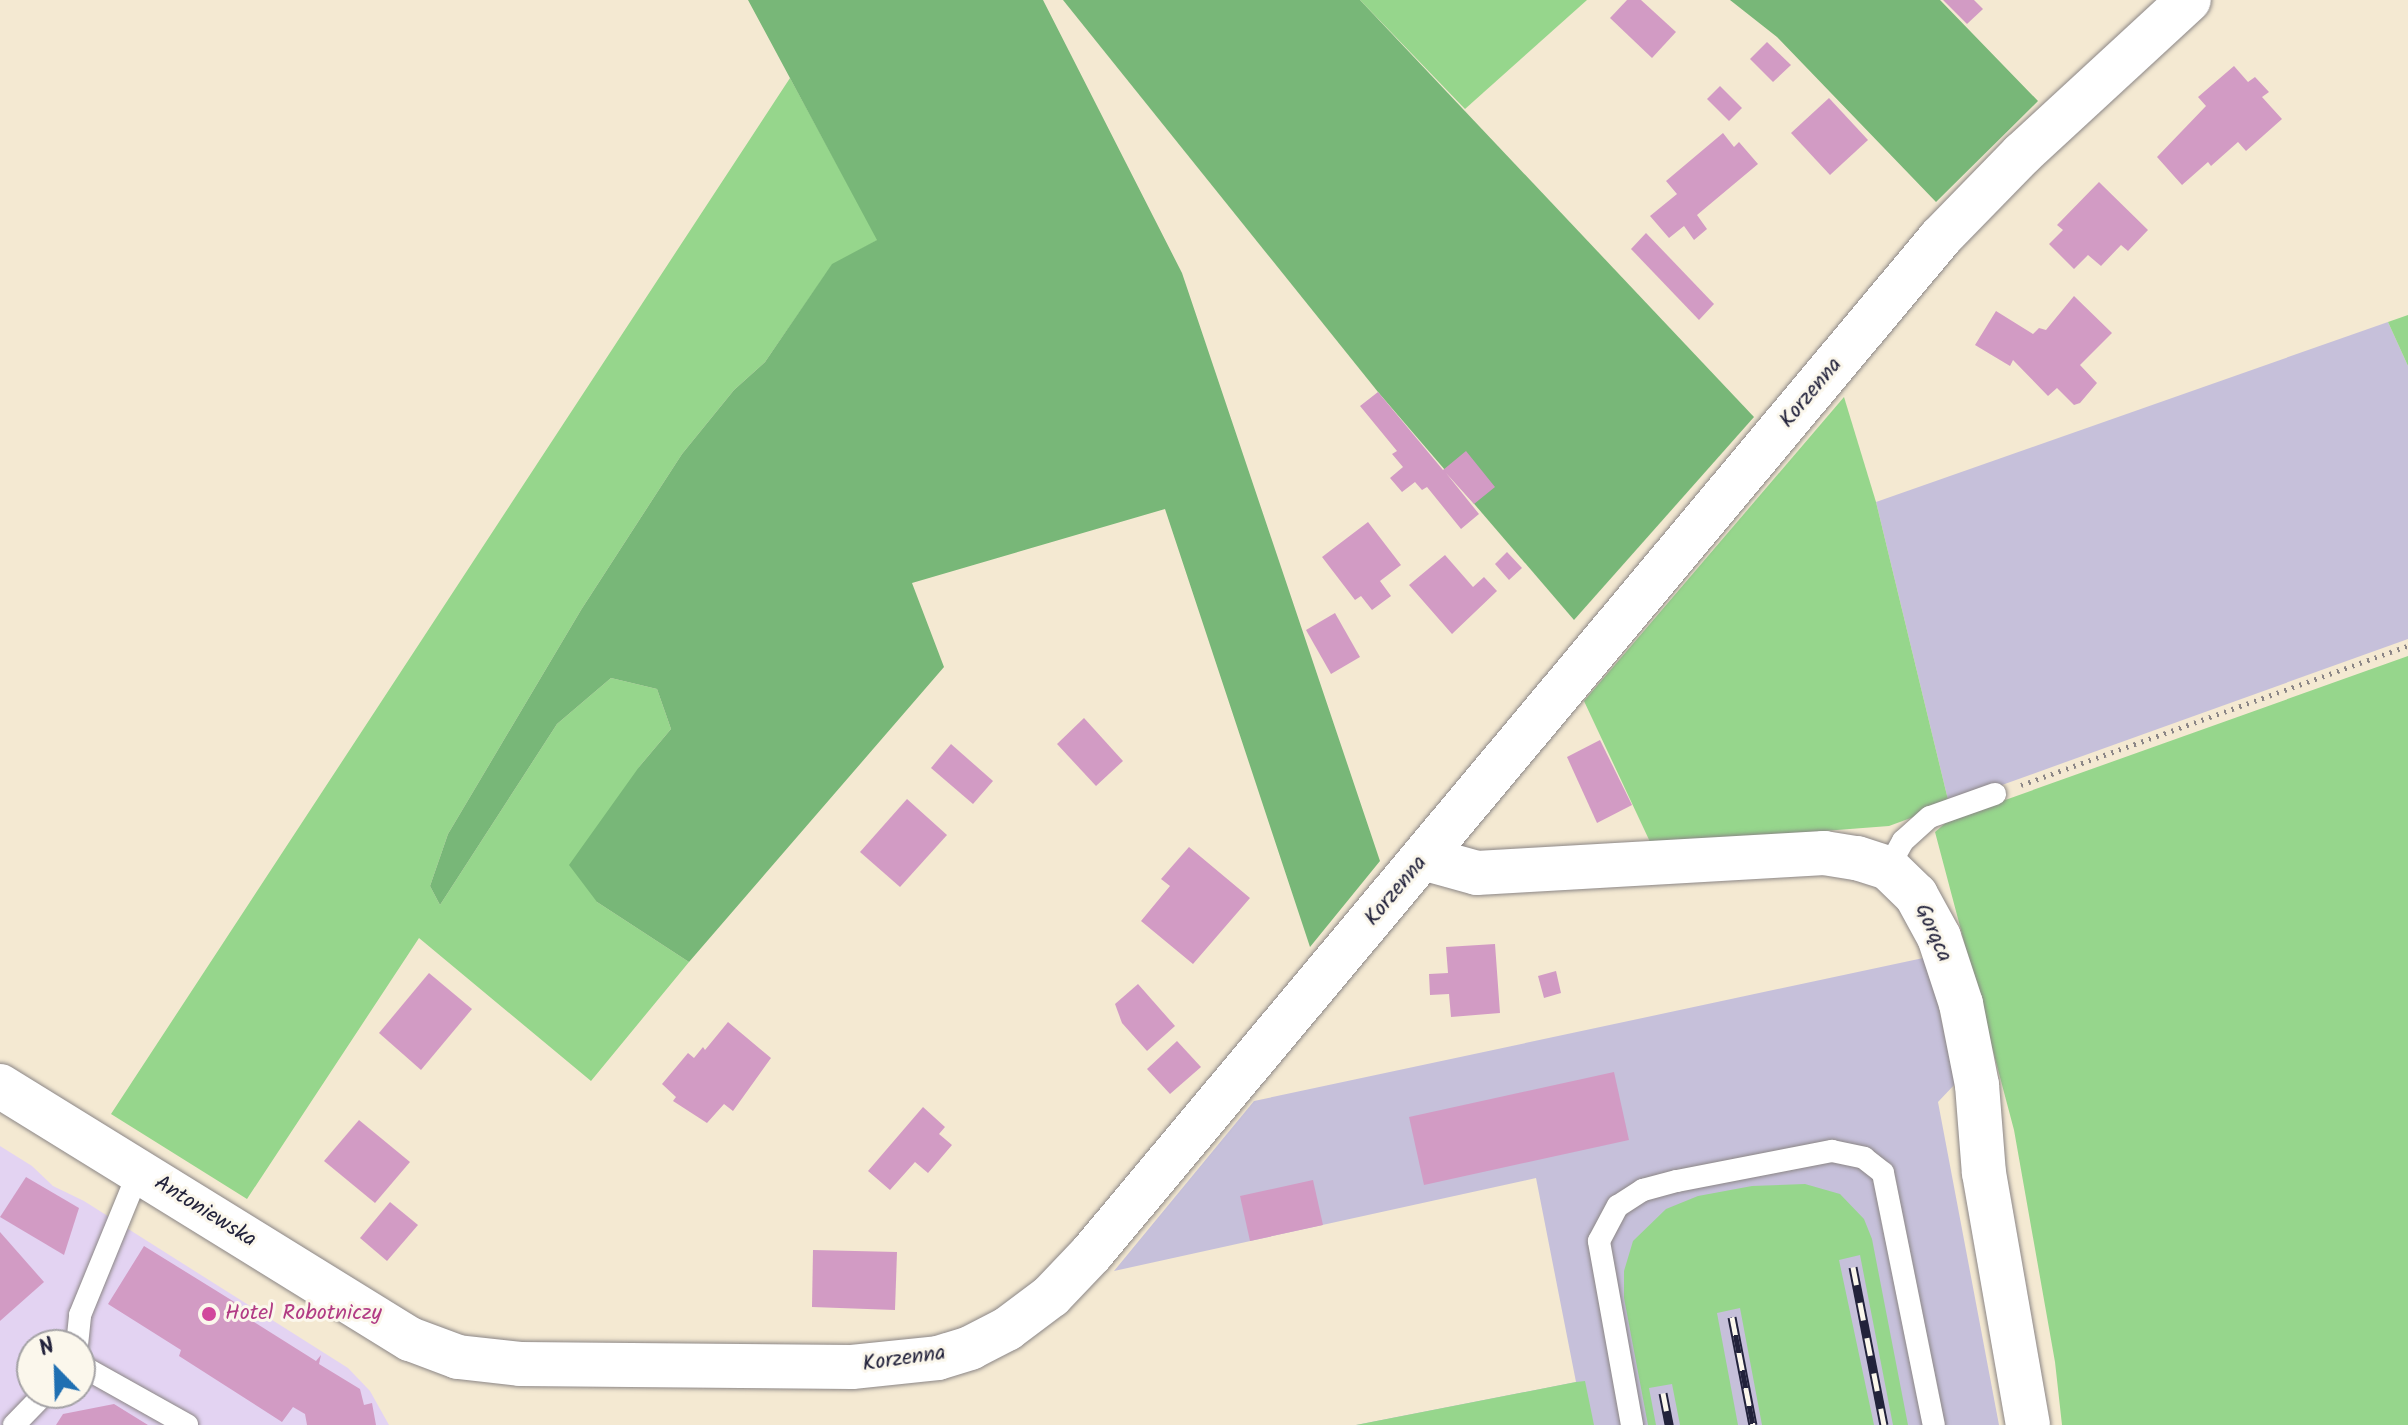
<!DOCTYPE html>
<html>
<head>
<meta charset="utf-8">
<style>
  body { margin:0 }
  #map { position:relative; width:2408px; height:1425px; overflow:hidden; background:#f4e9d2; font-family:Kalam,sans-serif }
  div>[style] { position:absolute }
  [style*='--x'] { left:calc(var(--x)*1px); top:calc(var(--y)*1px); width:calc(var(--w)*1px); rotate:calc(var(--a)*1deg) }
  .built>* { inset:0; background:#e3d3f2 }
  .industrial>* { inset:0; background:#c6c0da }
  .green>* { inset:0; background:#96d68c }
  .forest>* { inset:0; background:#78b778 }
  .building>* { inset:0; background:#d29bc4 }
  .path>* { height:5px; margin-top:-2.5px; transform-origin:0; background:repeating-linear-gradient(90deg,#8b8686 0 2px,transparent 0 8px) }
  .roads { filter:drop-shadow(0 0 2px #8b8686) drop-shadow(0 0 2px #8b8686) }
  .service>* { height:22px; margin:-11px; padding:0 11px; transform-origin:11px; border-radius:11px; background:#fff }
  .minor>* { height:44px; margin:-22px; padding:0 22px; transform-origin:22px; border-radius:22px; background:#fff }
  .rail>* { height:9px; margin-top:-4.5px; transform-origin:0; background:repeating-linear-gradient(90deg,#fbf7ec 0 18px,#22223b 0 36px); box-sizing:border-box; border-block:2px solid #22223b }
  .dots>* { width:22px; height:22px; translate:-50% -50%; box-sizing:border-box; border:4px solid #fbf7ec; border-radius:50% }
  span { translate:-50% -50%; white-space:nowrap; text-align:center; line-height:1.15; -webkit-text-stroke:6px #fbf7ec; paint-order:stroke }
  .street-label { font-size:22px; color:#22223b }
  .hotel-label { font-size:22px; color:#b23c85 }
  .left { translate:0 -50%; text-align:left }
  .north { position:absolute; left:16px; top:1329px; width:80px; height:80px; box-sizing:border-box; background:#fbf7ec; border:2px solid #a4a2a5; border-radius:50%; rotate:337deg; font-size:22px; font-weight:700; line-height:32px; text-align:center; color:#22223b }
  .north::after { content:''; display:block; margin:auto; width:28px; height:36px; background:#1f6fb2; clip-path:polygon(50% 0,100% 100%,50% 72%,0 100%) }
</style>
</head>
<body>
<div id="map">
  <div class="built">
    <div style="clip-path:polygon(evenodd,0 1146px,32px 1166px,53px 1186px,84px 1201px,348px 1368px,370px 1391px,389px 1425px,0 1425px,0 1146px,32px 1345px,80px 1345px,80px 1393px,32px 1393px,32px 1345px)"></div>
  </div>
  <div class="industrial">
    <div style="clip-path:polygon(2388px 322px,2408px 366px,2408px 639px,1949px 804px,1876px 502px)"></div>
    <div style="clip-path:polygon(1928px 957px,1955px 1084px,1938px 1102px,1999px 1425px,1356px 1425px,1576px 1382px,1536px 1178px,1114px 1271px,1254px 1101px)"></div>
  </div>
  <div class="green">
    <div style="clip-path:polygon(1360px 0,1587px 0,1465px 109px)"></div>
    <div style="clip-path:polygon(790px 78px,878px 240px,832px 265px,765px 362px,734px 390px,682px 454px,581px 610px,448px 834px,430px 886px,440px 905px,557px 724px,611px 678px,657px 689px,671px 729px,639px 767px,597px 902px,689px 962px,591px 1081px,419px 938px,247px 1199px,111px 1114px)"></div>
    <div style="clip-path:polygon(2408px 315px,2408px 366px,2388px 322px)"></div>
    <div style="clip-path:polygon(1844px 397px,1876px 502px,1949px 804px,1889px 826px,1651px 844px,1584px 701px)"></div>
    <div style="clip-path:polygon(2408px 656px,2408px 1425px,2062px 1425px,2055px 1362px,2014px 1130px,1935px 832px,1949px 820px)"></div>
    <div style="clip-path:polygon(1805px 1184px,1840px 1194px,1864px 1219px,1872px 1239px,1908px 1425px,1893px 1425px,1860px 1255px,1839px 1260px,1874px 1425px,1762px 1425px,1740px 1308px,1717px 1313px,1738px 1425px,1680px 1425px,1672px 1384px,1649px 1388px,1656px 1425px,1648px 1425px,1624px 1298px,1624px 1271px,1633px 1241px,1666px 1209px,1698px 1196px,1752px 1186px)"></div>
    <div style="clip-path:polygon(1585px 1381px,1594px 1425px,1356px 1425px,1576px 1382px)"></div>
  </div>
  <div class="forest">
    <div style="clip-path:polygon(748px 0,1043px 0,1182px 273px,1380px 861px,1310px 947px,1165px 509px,912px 583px,944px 667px,689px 962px,597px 902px,569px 865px,639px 767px,671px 729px,657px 689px,611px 678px,557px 724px,440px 905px,430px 886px,448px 834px,581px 610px,682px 454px,734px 390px,765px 362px,832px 264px,877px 240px)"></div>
    <div style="clip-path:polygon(1063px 0,1360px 0,1754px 417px,1574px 620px,1378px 392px)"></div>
    <div style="clip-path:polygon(1730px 0,1940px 0,2038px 101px,1936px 202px,1777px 37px)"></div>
  </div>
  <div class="building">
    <div style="clip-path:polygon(1627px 0,1641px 0,1676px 32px,1652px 58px,1610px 18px)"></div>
    <div style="clip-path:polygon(1943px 0,1974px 0,1983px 9px,1967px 24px)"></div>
    <div style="clip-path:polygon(1767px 42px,1791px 65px,1773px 82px,1750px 59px)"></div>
    <div style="clip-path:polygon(2234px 66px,2248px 82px,2255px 77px,2269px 92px,2262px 97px,2282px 119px,2246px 151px,2238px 142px,2211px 166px,2208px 162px,2182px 185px,2157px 157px,2206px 106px,2198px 97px)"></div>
    <div style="clip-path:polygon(1720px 86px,1742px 108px,1729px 121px,1707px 99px)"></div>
    <div style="clip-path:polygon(1829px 98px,1868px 140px,1830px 175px,1791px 133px)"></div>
    <div style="clip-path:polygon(1723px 133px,1734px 147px,1739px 142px,1758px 164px,1697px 215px,1707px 229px,1694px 240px,1684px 226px,1669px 238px,1650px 216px,1677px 194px,1666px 181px)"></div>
    <div style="clip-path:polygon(2099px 182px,2148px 230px,2128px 251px,2121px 245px,2101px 266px,2088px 255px,2074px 269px,2049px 244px,2063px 230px,2057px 225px)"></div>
    <div style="clip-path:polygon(1646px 233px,1714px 304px,1699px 320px,1631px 249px)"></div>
    <div style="clip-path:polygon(2074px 296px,2112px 333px,2080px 365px,2097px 383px,2080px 403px,2074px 405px,2057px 388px,2048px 396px,2013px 360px,2010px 366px,1975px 345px,1996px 311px,2033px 334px,2039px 328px,2046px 330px)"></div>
    <div style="clip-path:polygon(1378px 392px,1443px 470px,1466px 451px,1495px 487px,1474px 504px,1446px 473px,1479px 514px,1461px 529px,1427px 487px,1422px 490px,1415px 482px,1402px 492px,1390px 478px,1403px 467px,1392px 454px,1397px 451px,1360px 406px)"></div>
    <div style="clip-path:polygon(1368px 522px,1401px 565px,1380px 581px,1391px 596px,1372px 610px,1361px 596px,1355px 600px,1322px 557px)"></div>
    <div style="clip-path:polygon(1507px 552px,1522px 568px,1509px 580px,1495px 564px)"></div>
    <div style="clip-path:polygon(1445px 555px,1473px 587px,1484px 577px,1497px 591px,1452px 634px,1409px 585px)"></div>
    <div style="clip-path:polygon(1335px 613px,1360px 657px,1331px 674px,1306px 630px)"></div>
    <div style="clip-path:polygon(1084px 718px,1123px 761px,1096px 786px,1057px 744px)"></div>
    <div style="clip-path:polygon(1600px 740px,1632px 805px,1597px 823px,1567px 757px)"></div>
    <div style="clip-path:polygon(951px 744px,993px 781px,973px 804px,931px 768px)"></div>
    <div style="clip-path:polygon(907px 799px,947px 835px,900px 887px,860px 852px)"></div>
    <div style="clip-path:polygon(1189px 847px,1250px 898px,1193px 964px,1141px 921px,1170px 886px,1161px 879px)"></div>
    <div style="clip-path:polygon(1495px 944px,1500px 1013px,1451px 1017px,1449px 994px,1430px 995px,1429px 974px,1448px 973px,1446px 947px)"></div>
    <div style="clip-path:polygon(1556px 971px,1561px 993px,1544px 998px,1538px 976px)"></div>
    <div style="clip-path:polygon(429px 973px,472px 1009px,421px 1070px,379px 1033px)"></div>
    <div style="clip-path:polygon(1138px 984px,1175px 1026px,1147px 1051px,1122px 1023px,1115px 1004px)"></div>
    <div style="clip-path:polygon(728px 1022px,771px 1058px,733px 1111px,724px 1104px,707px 1123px,673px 1101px,676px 1097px,662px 1084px,688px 1053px,694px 1058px,703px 1047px,705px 1050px)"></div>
    <div style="clip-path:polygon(1177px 1041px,1201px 1067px,1170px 1094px,1147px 1069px)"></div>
    <div style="clip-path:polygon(1614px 1072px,1629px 1140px,1424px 1185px,1409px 1117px)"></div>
    <div style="clip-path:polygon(923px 1107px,945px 1127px,939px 1134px,952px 1145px,928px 1173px,915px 1162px,890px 1190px,868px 1171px)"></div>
    <div style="clip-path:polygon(359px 1120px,410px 1162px,375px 1203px,324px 1161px)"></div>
    <div style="clip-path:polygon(26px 1177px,79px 1208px,64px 1255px,0 1217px)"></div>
    <div style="clip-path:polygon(1313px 1180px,1323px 1225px,1250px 1241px,1240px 1196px)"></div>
    <div style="clip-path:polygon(390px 1202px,418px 1225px,387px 1261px,360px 1238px)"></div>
    <div style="clip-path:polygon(0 1232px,44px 1282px,0 1321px)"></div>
    <div style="clip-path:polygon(144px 1246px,249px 1311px,246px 1317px,316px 1361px,321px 1355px,319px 1364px,360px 1389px,364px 1405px,372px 1403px,376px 1425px,307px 1425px,305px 1414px,293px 1407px,282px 1422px,179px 1356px,181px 1350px,108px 1304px)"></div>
    <div style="clip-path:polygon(813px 1250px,897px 1252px,895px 1310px,812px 1307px)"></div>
    <div style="clip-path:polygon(114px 1404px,148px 1425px,56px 1425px,63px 1414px)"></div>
  </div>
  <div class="path">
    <div style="--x:2021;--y:785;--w:411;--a:-19.8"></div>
  </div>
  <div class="roads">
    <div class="service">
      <div style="--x:1888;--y:868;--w:31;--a:-61"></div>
      <div style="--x:1903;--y:841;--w:36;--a:-42"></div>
      <div style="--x:1930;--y:817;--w:69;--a:-19.5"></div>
      <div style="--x:77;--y:1345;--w:30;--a:-84"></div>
      <div style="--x:80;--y:1315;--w:156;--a:-67.7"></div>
      <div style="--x:80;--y:1365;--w:123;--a:29.3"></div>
      <div style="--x:14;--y:1425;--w:45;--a:-45.9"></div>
      <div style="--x:1632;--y:1425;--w:187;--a:-100.2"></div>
      <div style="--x:1599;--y:1241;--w:40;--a:-62"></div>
      <div style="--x:1618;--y:1206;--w:30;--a:-33"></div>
      <div style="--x:1643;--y:1190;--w:35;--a:-15"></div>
      <div style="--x:1677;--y:1181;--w:158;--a:-11"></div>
      <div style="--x:1832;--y:1151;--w:33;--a:12"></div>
      <div style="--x:1864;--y:1158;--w:24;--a:38"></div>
      <div style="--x:1883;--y:1173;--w:257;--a:78.6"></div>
    </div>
    <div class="minor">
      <div style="--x:1423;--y:858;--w:56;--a:15.5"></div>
      <div style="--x:1477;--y:873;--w:348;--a:-3.3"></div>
      <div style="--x:1824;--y:853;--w:33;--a:9"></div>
      <div style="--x:1857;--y:858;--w:33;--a:18"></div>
      <div style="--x:1888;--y:868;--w:39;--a:44"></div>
      <div style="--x:1916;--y:895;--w:48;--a:61.3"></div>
      <div style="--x:1939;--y:937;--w:71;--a:71.8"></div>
      <div style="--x:1961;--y:1004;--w:83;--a:78.8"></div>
      <div style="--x:1977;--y:1085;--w:88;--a:85.5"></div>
      <div style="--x:1984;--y:1173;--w:256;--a:80.1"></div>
      <div style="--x:0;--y:1086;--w:482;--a:31.7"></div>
      <div style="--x:410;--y:1339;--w:51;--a:20.6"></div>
      <div style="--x:458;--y:1357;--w:62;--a:6.4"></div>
      <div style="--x:520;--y:1364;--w:332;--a:0.5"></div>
      <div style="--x:852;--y:1367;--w:86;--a:-6"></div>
      <div style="--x:938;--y:1358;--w:34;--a:-17"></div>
      <div style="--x:970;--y:1348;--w:42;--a:-27.2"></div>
      <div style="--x:1007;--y:1329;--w:55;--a:-36.9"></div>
      <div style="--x:1051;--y:1296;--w:58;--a:-46.4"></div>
      <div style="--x:1091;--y:1254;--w:1325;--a:-50.11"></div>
      <div style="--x:1941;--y:237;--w:116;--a:-45.7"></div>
      <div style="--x:2022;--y:154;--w:227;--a:-42.7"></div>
    </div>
  </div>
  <div class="rail">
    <div style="--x:1853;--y:1267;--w:161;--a:78.9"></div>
    <div style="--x:1732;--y:1317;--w:110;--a:79"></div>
    <div style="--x:1663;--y:1393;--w:33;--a:79"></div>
  </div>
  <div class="dots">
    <div style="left:209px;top:1314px;background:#d1479c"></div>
  </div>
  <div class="street-label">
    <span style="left:1811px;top:393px;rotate:-50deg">Korzenna</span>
    <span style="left:1396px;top:891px;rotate:-50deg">Korzenna</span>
    <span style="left:1933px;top:933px;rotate:66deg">Gorąca</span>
    <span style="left:205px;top:1212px;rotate:32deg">Antoniewska</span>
    <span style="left:904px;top:1359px;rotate:-8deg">Korzenna</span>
  </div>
  <div class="hotel-label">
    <span class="left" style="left:225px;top:1314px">Hotel Robotniczy</span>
  </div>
  <div class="north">N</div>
</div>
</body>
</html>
